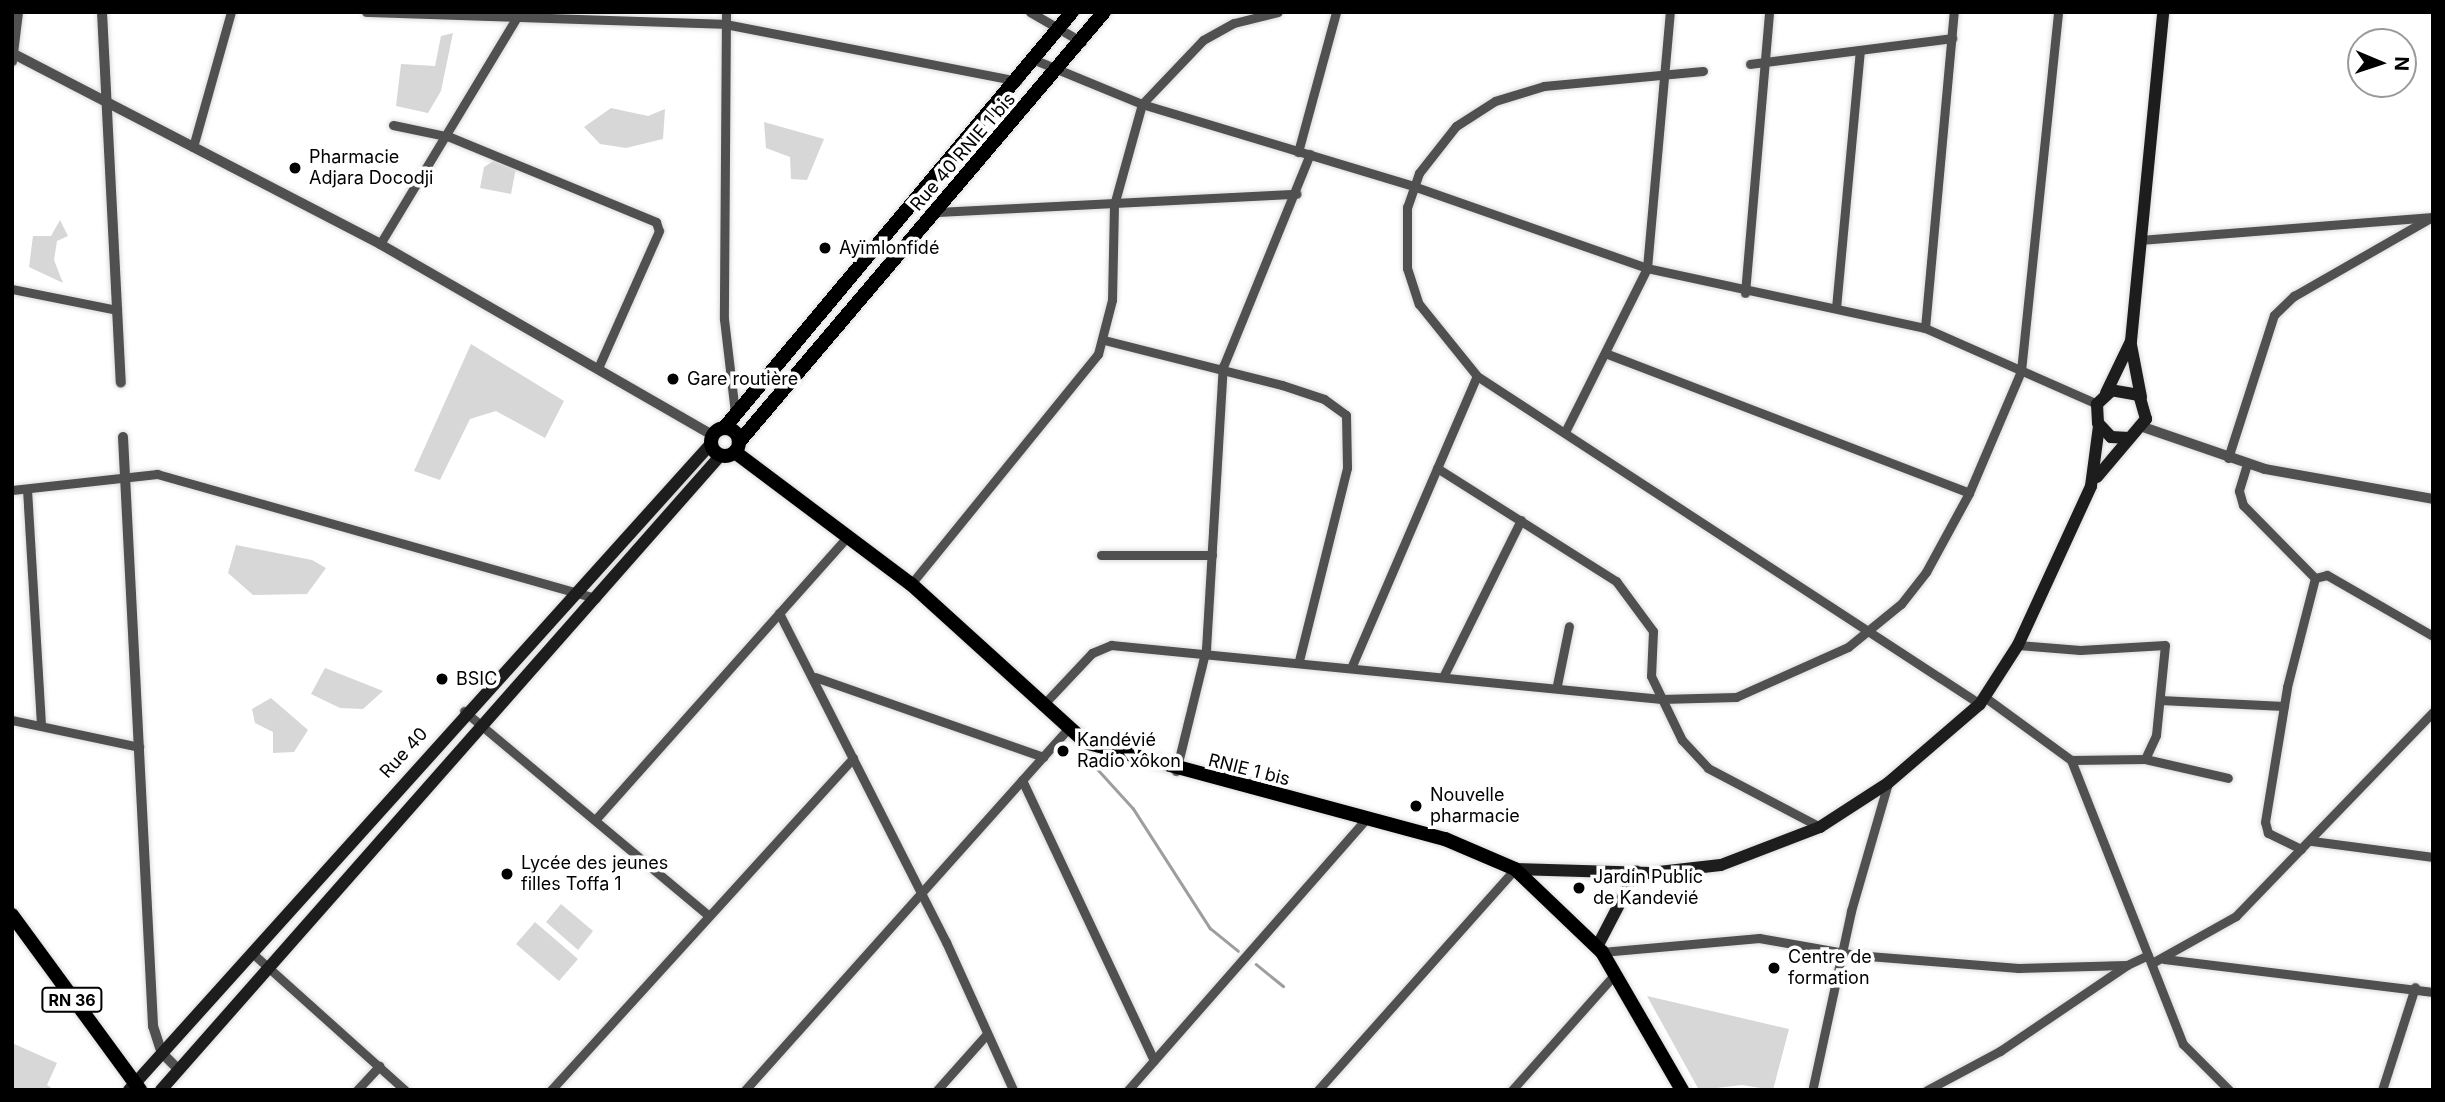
<!DOCTYPE html>
<html>
<head>
<meta charset="utf-8">
<style>
  body { margin:0 }
  #map { position:relative; width:2445px; height:1102px; overflow:hidden; background:#fff; font-family:Inter,sans-serif }
  div>[style] { position:absolute }
  [style*='--x'] { left:calc(var(--x)*1px); top:calc(var(--y)*1px); width:calc(var(--w)*1px); rotate:calc(var(--a)*1deg) }
  .green>* { inset:0; background:#d7d7d7 }
  .stream>* { height:2.5px; margin:-1.25px; padding:0 1.25px; transform-origin:1.25px; border-radius:1.25px; background:#9e9e9e }
  .roads { filter:drop-shadow(0 0 2px #dbdbdb) drop-shadow(0 0 2px #dbdbdb) }
  .minor>* { height:9px; margin:-4.5px; padding:0 4.5px; transform-origin:4.5px; border-radius:4.5px; background:#505050 }
  .tertiary>* { height:10px; margin:-5px; padding:0 5px; transform-origin:5px; border-radius:5px; background:#505050 }
  .secondary>* { height:12px; margin:-6px; padding:0 6px; transform-origin:6px; border-radius:6px; background:#1d1d1d }
  .primary>* { height:14px; margin:-7px; padding:0 7px; transform-origin:7px; border-radius:7px; background:#000 }
  .primary>.ring { margin:-7px; padding:0; box-sizing:content-box; background:none; border:14px solid #000; border-radius:50% }
  .dots>* { width:19px; height:19px; translate:-50% -50%; box-sizing:border-box; border:4px solid #fff; border-radius:50% }
  span { translate:-50% -50%; white-space:nowrap; text-align:center; line-height:1.15; -webkit-text-stroke:7px #fff; paint-order:stroke }
  .shield-label span { padding:2px 5px; background:#fff; border:2px solid; border-radius:5px; -webkit-text-stroke-width:0 }
  .shield-label { font-size:16px; color:#000; font-weight:700 }
  .street-label { font-size:18px; color:#000 }
  .poi-label { font-size:18px; color:#000 }
  .left { translate:0 -50%; text-align:left }
  .frame { position:absolute; inset:0; border:14px solid #000; pointer-events:none }
  .north { position:absolute; left:2347px; top:28px; width:70px; height:70px; box-sizing:border-box; background:#fff; border:2px solid #999; border-radius:50%; rotate:92deg; font-size:19px; font-weight:700; line-height:28px; text-align:center; color:#000 }
  .north::after { content:''; display:block; margin:auto; width:24px; height:32px; background:#000; clip-path:polygon(50% 0,100% 100%,50% 72%,0 100%) }
</style>
</head>
<body>
<div id="map">
  <div class="green">
    <div style="clip-path:polygon(453px 33px,441px 91px,428px 113px,396px 106px,401px 64px,435px 66px,441px 36px)"></div>
    <div style="clip-path:polygon(611px 108px,648px 116px,665px 109px,663px 139px,626px 148px,600px 144px,584px 127px)"></div>
    <div style="clip-path:polygon(764px 122px,824px 139px,807px 180px,791px 179px,790px 157px,766px 148px)"></div>
    <div style="clip-path:polygon(498px 158px,516px 168px,511px 194px,480px 188px,484px 167px)"></div>
    <div style="clip-path:polygon(60px 220px,68px 236px,57px 241px,54px 260px,63px 283px,29px 267px,33px 236px,51px 236px)"></div>
    <div style="clip-path:polygon(471px 344px,564px 401px,545px 438px,496px 411px,470px 419px,440px 480px,414px 471px)"></div>
    <div style="clip-path:polygon(236px 545px,312px 560px,326px 568px,307px 594px,253px 595px,228px 573px)"></div>
    <div style="clip-path:polygon(325px 668px,383px 691px,363px 709px,340px 708px,311px 694px)"></div>
    <div style="clip-path:polygon(271px 698px,308px 730px,294px 752px,273px 753px,273px 732px,255px 723px,252px 709px)"></div>
    <div style="clip-path:polygon(561px 904px,593px 931px,578px 950px,546px 922px)"></div>
    <div style="clip-path:polygon(535px 922px,578px 959px,559px 981px,516px 944px)"></div>
    <div style="clip-path:polygon(1647px 996px,1789px 1029px,1773px 1090px,1742px 1085px,1699px 1090px)"></div>
    <div style="clip-path:polygon(12px 1043px,57px 1063px,47px 1085px,54px 1090px,12px 1090px)"></div>
  </div>
  <div class="stream">
    <div style="--x:1092;--y:763;--w:61;--a:47.7"></div>
    <div style="--x:1133;--y:808;--w:143;--a:57.3"></div>
    <div style="--x:1210;--y:928;--w:36;--a:39"></div>
    <div style="--x:1256;--y:964;--w:35;--a:39"></div>
  </div>
  <div class="roads">
    <div class="minor">
      <div style="--x:366;--y:12;--w:359;--a:1.9"></div>
      <div style="--x:725;--y:24;--w:298;--a:11"></div>
      <div style="--x:726;--y:12;--w:307;--a:90.4"></div>
      <div style="--x:724;--y:319;--w:94;--a:83.3"></div>
      <div style="--x:1030;--y:12;--w:60;--a:30"></div>
      <div style="--x:1035;--y:60;--w:116;--a:22.4"></div>
      <div style="--x:1142;--y:104;--w:283;--a:16.8"></div>
      <div style="--x:1413;--y:186;--w:248;--a:19.3"></div>
      <div style="--x:1647;--y:268;--w:284;--a:12.2"></div>
      <div style="--x:1925;--y:328;--w:188;--a:23.8"></div>
      <div style="--x:12;--y:61;--w:49;--a:-83"></div>
      <div style="--x:1750;--y:64;--w:204;--a:-7.3"></div>
      <div style="--x:1703;--y:71;--w:160;--a:174.6"></div>
      <div style="--x:1544;--y:86;--w:51;--a:163"></div>
      <div style="--x:1495;--y:101;--w:46;--a:147.3"></div>
      <div style="--x:1456;--y:126;--w:60;--a:128.2"></div>
      <div style="--x:1419;--y:173;--w:36;--a:109"></div>
      <div style="--x:1407;--y:207;--w:61;--a:90"></div>
      <div style="--x:1407;--y:268;--w:38;--a:72"></div>
      <div style="--x:1419;--y:304;--w:92;--a:51.1"></div>
      <div style="--x:1477;--y:376;--w:600;--a:33.11"></div>
      <div style="--x:393;--y:125;--w:58;--a:11.9"></div>
      <div style="--x:450;--y:137;--w:223;--a:22.4"></div>
      <div style="--x:656;--y:222;--w:9;--a:72"></div>
      <div style="--x:659;--y:231;--w:150;--a:114"></div>
      <div style="--x:193;--y:147;--w:140;--a:-74.3"></div>
      <div style="--x:1298;--y:152;--w:145;--a:-74.8"></div>
      <div style="--x:937;--y:212;--w:360;--a:-2.9"></div>
      <div style="--x:2141;--y:240;--w:291;--a:-4.5"></div>
      <div style="--x:380;--y:244;--w:262;--a:-58.9"></div>
      <div style="--x:12;--y:289;--w:107;--a:11.3"></div>
      <div style="--x:1745;--y:293;--w:282;--a:-85.1"></div>
      <div style="--x:1836;--y:308;--w:259;--a:-84.7"></div>
      <div style="--x:1925;--y:328;--w:317;--a:-84.8"></div>
      <div style="--x:1104;--y:340;--w:184;--a:14.2"></div>
      <div style="--x:1282;--y:385;--w:44;--a:18.4"></div>
      <div style="--x:1324;--y:399;--w:27;--a:36"></div>
      <div style="--x:1346;--y:415;--w:53;--a:88.9"></div>
      <div style="--x:1347;--y:468;--w:199;--a:104"></div>
      <div style="--x:1605;--y:353;--w:390;--a:21"></div>
      <div style="--x:1566;--y:430;--w:181;--a:-63.4"></div>
      <div style="--x:1647;--y:268;--w:257;--a:-84.9"></div>
      <div style="--x:2228;--y:458;--w:150;--a:-72.2"></div>
      <div style="--x:2274;--y:315;--w:28;--a:-44"></div>
      <div style="--x:2294;--y:296;--w:159;--a:-29.8"></div>
      <div style="--x:2247;--y:464;--w:28;--a:107"></div>
      <div style="--x:2239;--y:491;--w:15;--a:74"></div>
      <div style="--x:2243;--y:505;--w:103;--a:45.4"></div>
      <div style="--x:1437;--y:468;--w:212;--a:32.3"></div>
      <div style="--x:1616;--y:581;--w:62;--a:53.5"></div>
      <div style="--x:1653;--y:631;--w:45;--a:92.5"></div>
      <div style="--x:1651;--y:676;--w:71;--a:64.2"></div>
      <div style="--x:1682;--y:740;--w:38;--a:47"></div>
      <div style="--x:1708;--y:768;--w:127;--a:27.8"></div>
      <div style="--x:27;--y:489;--w:236;--a:86.6"></div>
      <div style="--x:12;--y:490;--w:146;--a:-6.3"></div>
      <div style="--x:157;--y:474;--w:456;--a:15.8"></div>
      <div style="--x:1101;--y:555;--w:111;--a:0"></div>
      <div style="--x:911;--y:584;--w:296;--a:-50.9"></div>
      <div style="--x:1098;--y:354;--w:56;--a:-75.5"></div>
      <div style="--x:1112;--y:300;--w:95;--a:-88.8"></div>
      <div style="--x:1114;--y:205;--w:105;--a:-74.5"></div>
      <div style="--x:1142;--y:104;--w:88;--a:-46.4"></div>
      <div style="--x:1203;--y:40;--w:35;--a:-29"></div>
      <div style="--x:1234;--y:23;--w:45;--a:-14"></div>
      <div style="--x:779;--y:613;--w:369;--a:63.1"></div>
      <div style="--x:946;--y:942;--w:162;--a:65.6"></div>
      <div style="--x:1351;--y:668;--w:318;--a:-66.7"></div>
      <div style="--x:1444;--y:675;--w:173;--a:-63.6"></div>
      <div style="--x:815;--y:677;--w:242;--a:19.3"></div>
      <div style="--x:1557;--y:685;--w:60;--a:-78.5"></div>
      <div style="--x:1986;--y:698;--w:105;--a:36.1"></div>
      <div style="--x:2071;--y:760;--w:74;--a:-0.8"></div>
      <div style="--x:2145;--y:759;--w:26;--a:-65"></div>
      <div style="--x:2156;--y:735;--w:90;--a:-84.3"></div>
      <div style="--x:2165;--y:645;--w:85;--a:176.6"></div>
      <div style="--x:2080;--y:650;--w:62;--a:-175.4"></div>
      <div style="--x:2160;--y:700;--w:124;--a:2.8"></div>
      <div style="--x:1042;--y:706;--w:73;--a:-46.7"></div>
      <div style="--x:1092;--y:653;--w:21;--a:-23"></div>
      <div style="--x:1111;--y:645;--w:553;--a:5.61"></div>
      <div style="--x:1661;--y:699;--w:75;--a:-1.5"></div>
      <div style="--x:1736;--y:697;--w:123;--a:-24.1"></div>
      <div style="--x:1848;--y:647;--w:68;--a:-39.1"></div>
      <div style="--x:1901;--y:604;--w:41;--a:-52"></div>
      <div style="--x:1926;--y:572;--w:90;--a:-61.4"></div>
      <div style="--x:1969;--y:493;--w:133;--a:-66.9"></div>
      <div style="--x:2021;--y:371;--w:361;--a:-84.1"></div>
      <div style="--x:464;--y:711;--w:315;--a:39.9"></div>
      <div style="--x:12;--y:720;--w:130;--a:12"></div>
      <div style="--x:2145;--y:759;--w:85;--a:12.9"></div>
      <div style="--x:2071;--y:760;--w:305;--a:68.5"></div>
      <div style="--x:2183;--y:1044;--w:65;--a:45"></div>
      <div style="--x:1176;--y:771;--w:126;--a:-76.2"></div>
      <div style="--x:1206;--y:649;--w:283;--a:-86.6"></div>
      <div style="--x:1223;--y:367;--w:230;--a:-67.8"></div>
      <div style="--x:1022;--y:780;--w:310;--a:64.8"></div>
      <div style="--x:595;--y:820;--w:382;--a:-48.3"></div>
      <div style="--x:2312;--y:841;--w:122;--a:7.5"></div>
      <div style="--x:2301;--y:849;--w:37;--a:-154"></div>
      <div style="--x:2268;--y:833;--w:11;--a:-105"></div>
      <div style="--x:2265;--y:822;--w:137;--a:-80.7"></div>
      <div style="--x:2287;--y:687;--w:113;--a:-75.6"></div>
      <div style="--x:2315;--y:578;--w:12;--a:-14"></div>
      <div style="--x:2327;--y:575;--w:122;--a:29.9"></div>
      <div style="--x:251;--y:952;--w:207;--a:41.9"></div>
      <div style="--x:1602;--y:952;--w:158;--a:-5.1"></div>
      <div style="--x:1759;--y:938;--w:98;--a:9.9"></div>
      <div style="--x:1856;--y:955;--w:163;--a:4.6"></div>
      <div style="--x:2018;--y:968;--w:109;--a:-1.6"></div>
      <div style="--x:2127;--y:965;--w:23;--a:-25"></div>
      <div style="--x:2164;--y:959;--w:271;--a:7"></div>
      <div style="--x:2152;--y:963;--w:96;--a:-29.2"></div>
      <div style="--x:2236;--y:916;--w:284;--a:-46"></div>
      <div style="--x:1813;--y:1087;--w:180;--a:-77.8"></div>
      <div style="--x:1851;--y:911;--w:133;--a:-73.9"></div>
      <div style="--x:357;--y:1090;--w:33;--a:-47"></div>
      <div style="--x:551;--y:1090;--w:449;--a:-47.7"></div>
      <div style="--x:745;--y:1090;--w:483;--a:-48.2"></div>
      <div style="--x:937;--y:1090;--w:74;--a:-48.3"></div>
      <div style="--x:1128;--y:1090;--w:361;--a:-48.7"></div>
      <div style="--x:1318;--y:1090;--w:296;--a:-48.3"></div>
      <div style="--x:1512;--y:1090;--w:155;--a:-48.4"></div>
      <div style="--x:1927;--y:1090;--w:83;--a:-28.1"></div>
      <div style="--x:2000;--y:1051;--w:153;--a:-34.1"></div>
      <div style="--x:2382;--y:1090;--w:108;--a:-72.2"></div>
    </div>
    <div class="tertiary">
      <div style="--x:102;--y:12;--w:371;--a:87.1"></div>
      <div style="--x:12;--y:53;--w:415;--a:27.4"></div>
      <div style="--x:380;--y:244;--w:383;--a:29.9"></div>
      <div style="--x:2143;--y:427;--w:129;--a:19"></div>
      <div style="--x:2265;--y:469;--w:171;--a:10.1"></div>
      <div style="--x:123;--y:437;--w:590;--a:87.08"></div>
      <div style="--x:153;--y:1026;--w:28;--a:72"></div>
      <div style="--x:162;--y:1053;--w:24;--a:45"></div>
    </div>
    <div class="secondary">
      <div style="--x:2131;--y:345;--w:53;--a:79.1"></div>
      <div style="--x:2106;--y:393;--w:58;--a:-64.3"></div>
      <div style="--x:2131;--y:341;--w:331;--a:-84.4"></div>
      <div style="--x:2097;--y:477;--w:76;--a:-49.8"></div>
      <div style="--x:2146;--y:419;--w:25;--a:-106"></div>
      <div style="--x:2139;--y:395;--w:27;--a:-170"></div>
      <div style="--x:2112;--y:390;--w:21;--a:137"></div>
      <div style="--x:2097;--y:404;--w:19;--a:87"></div>
      <div style="--x:2098;--y:423;--w:19;--a:47"></div>
      <div style="--x:2111;--y:437;--w:18;--a:3"></div>
      <div style="--x:1515;--y:869;--w:135;--a:1.7"></div>
      <div style="--x:1650;--y:873;--w:71;--a:-6.4"></div>
      <div style="--x:1721;--y:865;--w:106;--a:-21"></div>
      <div style="--x:1820;--y:827;--w:81;--a:-32.9"></div>
      <div style="--x:1888;--y:783;--w:121;--a:-40.7"></div>
      <div style="--x:1980;--y:704;--w:70;--a:-57.2"></div>
      <div style="--x:2018;--y:645;--w:175;--a:-65.3"></div>
      <div style="--x:2091;--y:486;--w:61;--a:-82.4"></div>
      <div style="--x:1597;--y:947;--w:85;--a:-62.5"></div>
      <div style="--x:129;--y:1090;--w:868;--a:-47.99"></div>
      <div style="--x:161;--y:1090;--w:845;--a:-48.6"></div>
    </div>
    <div class="primary">
      <div style="--x:725;--y:427;--w:541;--a:-50.1"></div>
      <div class="ring" style="left:711px;top:428px;width:14px;height:14px"></div>
      <div style="--x:739;--y:442;--w:564;--a:-49.67"></div>
      <div style="--x:735;--y:452;--w:220;--a:36.9"></div>
      <div style="--x:911;--y:584;--w:235;--a:42.2"></div>
      <div style="--x:1085;--y:742;--w:373;--a:15.1"></div>
      <div style="--x:1445;--y:839;--w:76;--a:23.2"></div>
      <div style="--x:1515;--y:869;--w:120;--a:43.7"></div>
      <div style="--x:1602;--y:952;--w:160;--a:59.9"></div>
      <div style="--x:12;--y:915;--w:217;--a:53.8"></div>
    </div>
  </div>
  <div class="dots">
    <div style="left:295px;top:168px;background:#000"></div>
    <div style="left:825px;top:248px;background:#000"></div>
    <div style="left:673px;top:379px;background:#000"></div>
    <div style="left:442px;top:679px;background:#000"></div>
    <div style="left:1063px;top:751px;background:#000"></div>
    <div style="left:1416px;top:806px;background:#000"></div>
    <div style="left:507px;top:874px;background:#000"></div>
    <div style="left:1579px;top:888px;background:#000"></div>
    <div style="left:1774px;top:968px;background:#000"></div>
  </div>
  <div class="shield-label">
    <span style="left:72px;top:1000px">RN 36</span>
  </div>
  <div class="street-label">
    <span style="left:963px;top:152px;rotate:-49deg">Rue 40 RNIE 1 bis</span>
    <span style="left:404px;top:753px;rotate:-48deg">Rue 40</span>
    <span style="left:1249px;top:770px;rotate:14deg">RNIE 1 bis</span>
  </div>
  <div class="poi-label">
    <span class="left" style="left:309px;top:168px">Pharmacie<br>Adjara Docodji</span>
    <span class="left" style="left:839px;top:248px">Ayïmlonfidé</span>
    <span class="left" style="left:687px;top:379px">Gare routière</span>
    <span class="left" style="left:456px;top:679px">BSIC</span>
    <span class="left" style="left:1077px;top:751px">Kandévié<br>Radio xôkon</span>
    <span class="left" style="left:1430px;top:806px">Nouvelle<br>pharmacie</span>
    <span class="left" style="left:521px;top:874px">Lycée des jeunes<br>filles Toffa 1</span>
    <span class="left" style="left:1593px;top:888px">Jardin Public<br>de Kandevié</span>
    <span class="left" style="left:1788px;top:968px">Centre de<br>formation</span>
  </div>
  <div class="frame"></div>
  <div class="north">N</div>
</div>
</body>
</html>
